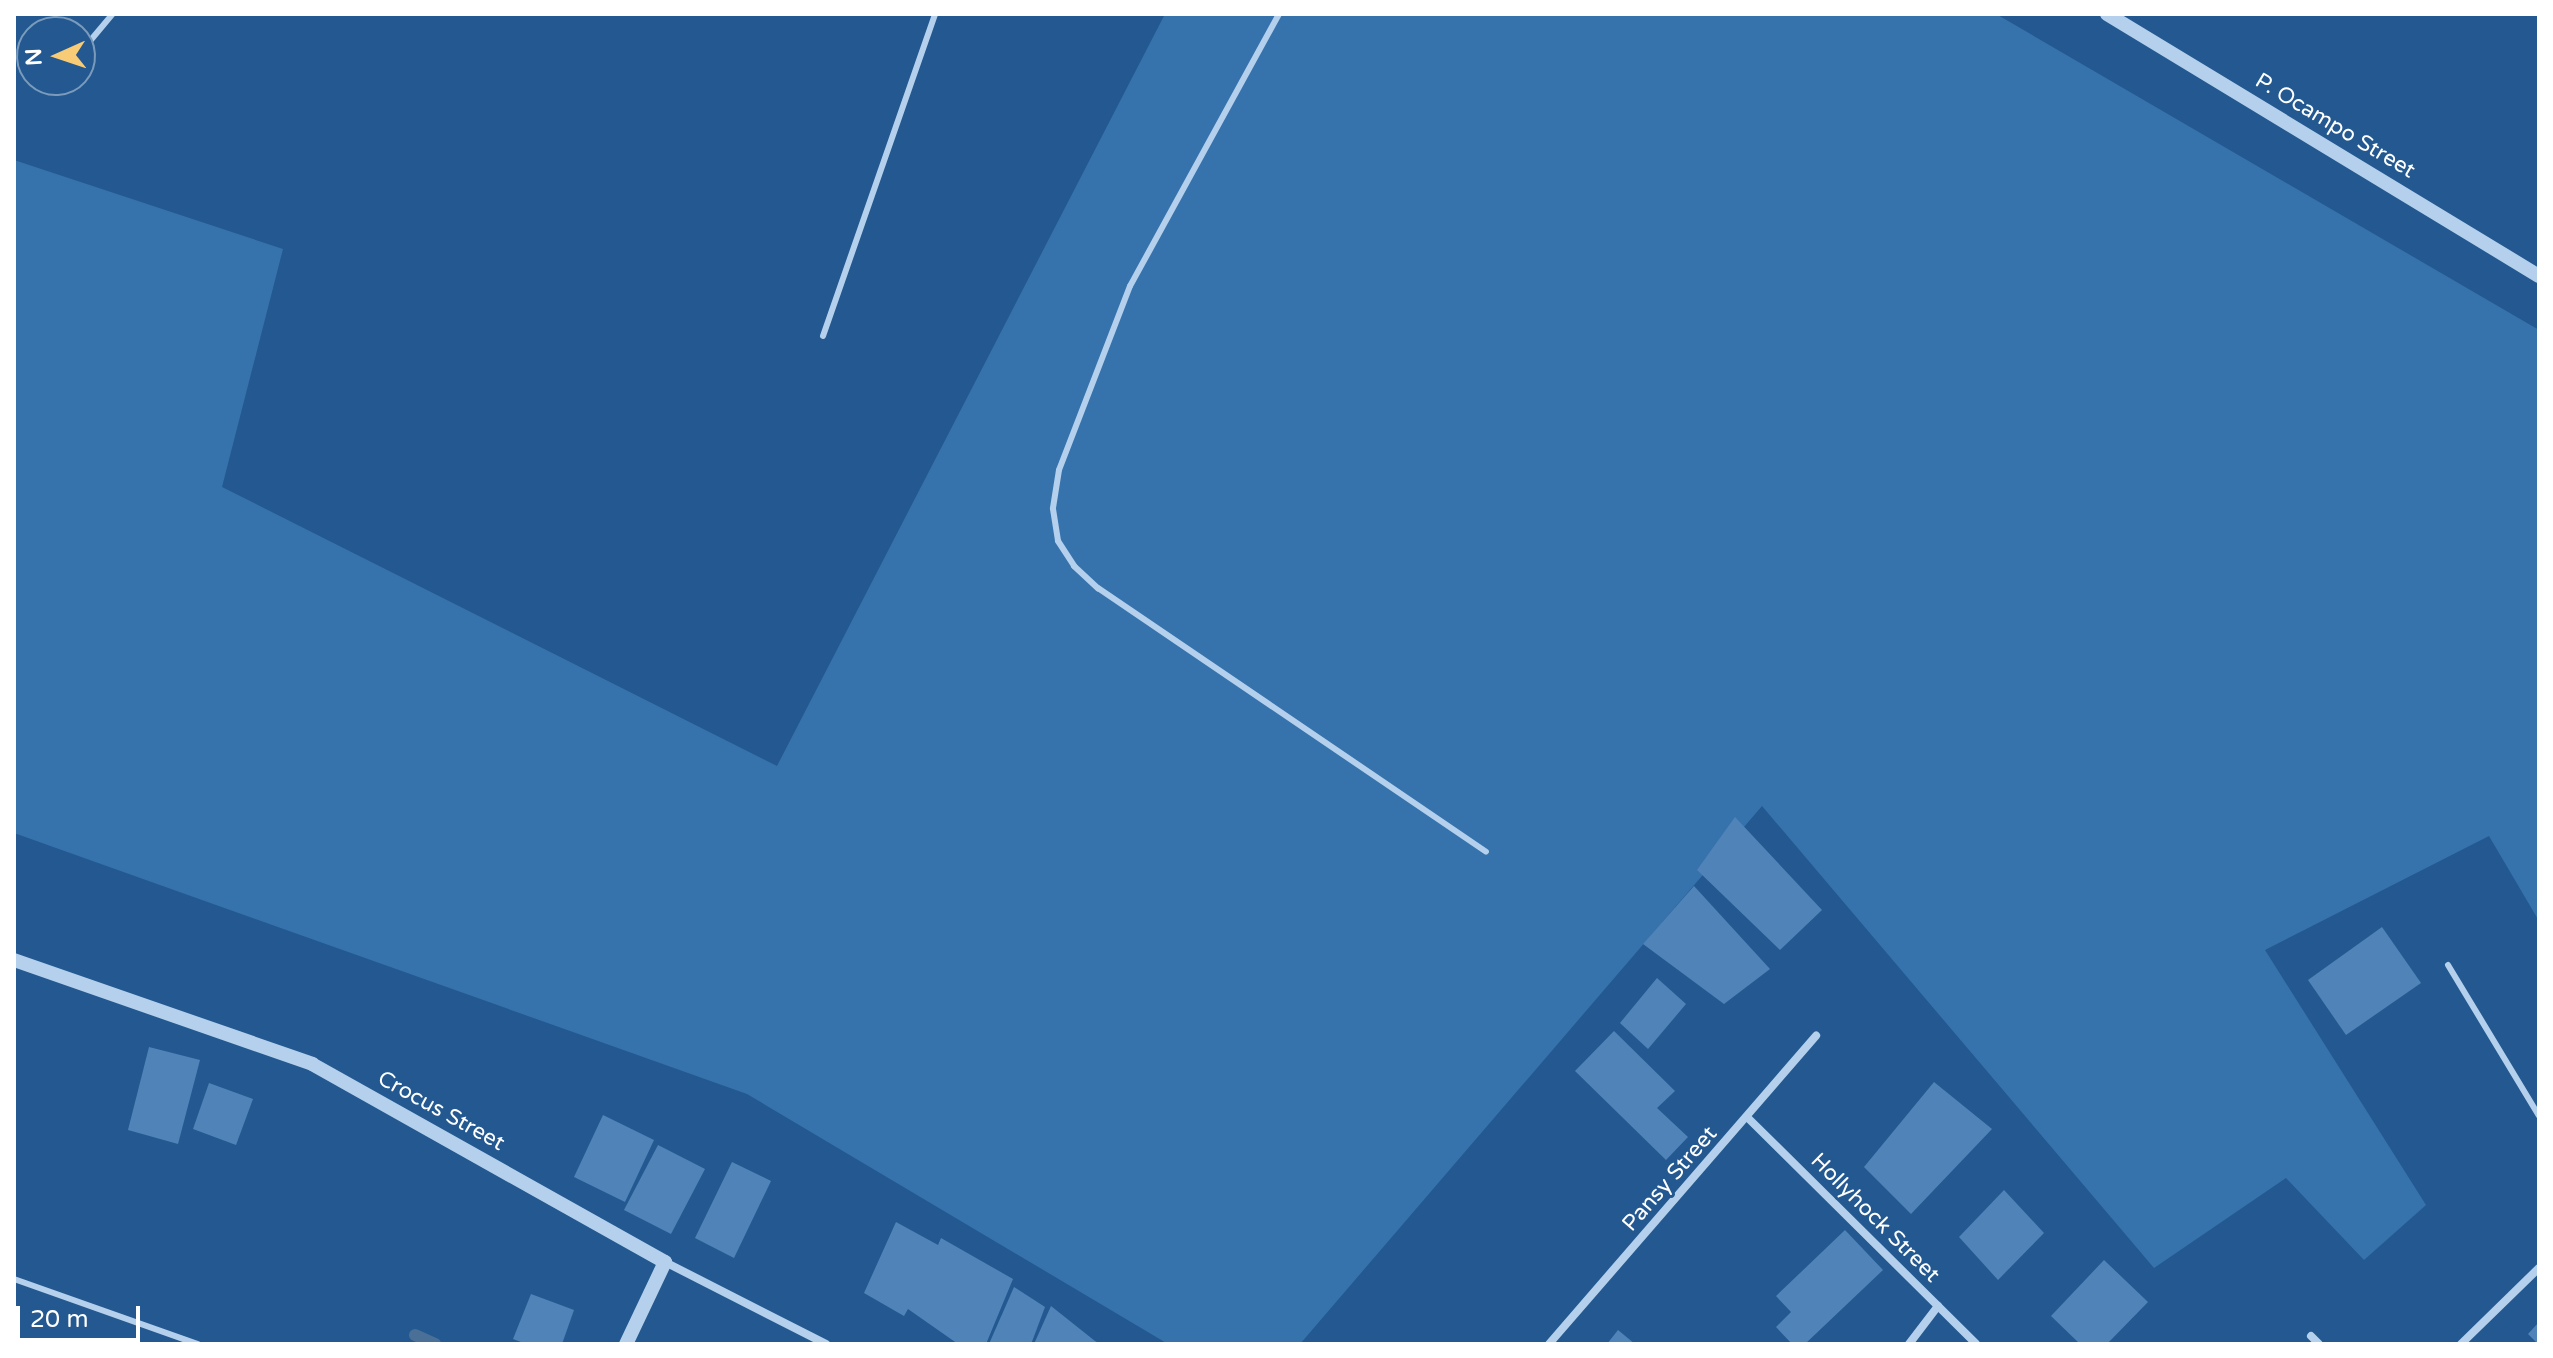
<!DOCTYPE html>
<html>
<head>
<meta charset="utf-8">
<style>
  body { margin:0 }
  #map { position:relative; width:2553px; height:1358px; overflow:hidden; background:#235990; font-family:"Varela Round",sans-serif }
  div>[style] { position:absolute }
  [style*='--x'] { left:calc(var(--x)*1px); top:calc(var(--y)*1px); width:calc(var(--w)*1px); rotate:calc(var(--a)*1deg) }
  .green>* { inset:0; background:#3673ad }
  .stream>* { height:12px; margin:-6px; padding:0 6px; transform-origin:6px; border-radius:6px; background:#4a7097 }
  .building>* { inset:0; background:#5084b8 }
  .service>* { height:6px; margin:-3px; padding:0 3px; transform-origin:3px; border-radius:3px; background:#b4d0ec }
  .minor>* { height:8px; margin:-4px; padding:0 4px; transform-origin:4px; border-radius:4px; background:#b4d0ec }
  .tertiary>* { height:14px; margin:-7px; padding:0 7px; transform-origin:7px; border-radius:7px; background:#b4d0ec }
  span { translate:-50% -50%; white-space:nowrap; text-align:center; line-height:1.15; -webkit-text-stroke:6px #235990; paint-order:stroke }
  .street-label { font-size:22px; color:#fff }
  .frame { position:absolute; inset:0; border:16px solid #fff; pointer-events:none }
  .north { position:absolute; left:16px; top:16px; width:80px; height:80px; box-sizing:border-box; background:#235990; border:2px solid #7b9bbc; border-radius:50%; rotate:267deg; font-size:22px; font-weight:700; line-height:32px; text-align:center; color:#fff }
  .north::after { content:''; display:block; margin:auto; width:28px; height:36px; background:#f8cb76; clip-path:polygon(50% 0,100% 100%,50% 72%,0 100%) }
  .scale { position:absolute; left:16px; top:1306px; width:124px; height:36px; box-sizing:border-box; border:4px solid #fff; border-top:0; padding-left:10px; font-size:24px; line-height:28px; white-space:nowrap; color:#fff; -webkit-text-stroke:6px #235990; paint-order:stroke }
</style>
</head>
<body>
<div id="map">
  <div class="green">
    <div style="clip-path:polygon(1165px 14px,1996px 14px,2539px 330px,2539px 921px,2489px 836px,2265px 950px,2426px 1205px,2364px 1260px,2286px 1178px,2154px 1268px,1762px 806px,1300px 1344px,1168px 1344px,747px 1094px,14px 833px,14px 160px,283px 249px,222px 487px,777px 766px)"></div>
  </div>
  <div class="stream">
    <div style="--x:415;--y:1335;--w:22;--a:24"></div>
  </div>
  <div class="building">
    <div style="clip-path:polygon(1735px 817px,1822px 910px,1780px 950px,1697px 870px)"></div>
    <div style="clip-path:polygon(1694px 886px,1770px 969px,1724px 1004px,1643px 944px)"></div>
    <div style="clip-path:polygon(2382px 927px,2421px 983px,2346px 1035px,2308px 980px)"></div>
    <div style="clip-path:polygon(1657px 978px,1686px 1004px,1648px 1049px,1620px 1023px)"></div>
    <div style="clip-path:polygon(1614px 1031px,1675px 1091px,1657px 1108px,1688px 1137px,1666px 1160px,1575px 1071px)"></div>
    <div style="clip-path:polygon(149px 1047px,200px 1060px,178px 1144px,128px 1130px)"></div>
    <div style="clip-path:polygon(1934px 1082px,1992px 1129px,1911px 1214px,1864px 1167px)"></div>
    <div style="clip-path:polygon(209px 1083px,253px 1099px,236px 1145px,193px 1129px)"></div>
    <div style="clip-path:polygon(603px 1115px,654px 1140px,625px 1202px,574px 1177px)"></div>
    <div style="clip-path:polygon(658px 1145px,705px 1169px,671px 1234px,624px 1210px)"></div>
    <div style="clip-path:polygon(732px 1162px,771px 1181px,734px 1258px,695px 1238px)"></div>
    <div style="clip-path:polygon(2004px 1190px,2044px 1233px,1998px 1280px,1959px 1237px)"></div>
    <div style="clip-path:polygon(896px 1222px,938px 1245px,941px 1238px,1013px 1279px,986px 1344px,958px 1344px,908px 1309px,904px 1316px,864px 1293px)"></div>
    <div style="clip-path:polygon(1845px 1230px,1883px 1270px,1805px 1344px,1792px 1344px,1776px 1327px,1791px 1312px,1776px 1296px)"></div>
    <div style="clip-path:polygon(2104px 1260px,2148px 1302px,2107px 1344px,2080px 1344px,2051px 1316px)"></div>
    <div style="clip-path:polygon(1014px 1287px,1045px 1307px,1033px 1339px,1031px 1344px,989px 1344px)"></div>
    <div style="clip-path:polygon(531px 1294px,574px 1310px,562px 1344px,526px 1344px,513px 1339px)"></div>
    <div style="clip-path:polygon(1051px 1306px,1095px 1341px,1101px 1344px,1034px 1344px)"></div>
    <div style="clip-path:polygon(2539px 1322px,2539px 1344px,2538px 1344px,2528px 1334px)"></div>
    <div style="clip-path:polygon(1618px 1330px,1635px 1344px,1607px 1344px)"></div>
  </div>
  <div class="service">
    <div style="--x:1279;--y:14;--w:310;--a:118.7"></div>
    <div style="--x:1130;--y:286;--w:197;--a:111.1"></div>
    <div style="--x:1059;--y:470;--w:39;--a:99"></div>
    <div style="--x:1053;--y:509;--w:32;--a:81"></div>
    <div style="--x:1058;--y:541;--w:30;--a:57"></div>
    <div style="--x:1074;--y:566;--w:33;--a:43"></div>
    <div style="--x:1098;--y:588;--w:469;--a:34.2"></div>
    <div style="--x:90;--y:41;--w:35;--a:-50"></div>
    <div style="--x:823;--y:336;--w:341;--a:-70.8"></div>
    <div style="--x:2448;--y:965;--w:176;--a:58.9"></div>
    <div style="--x:14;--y:1279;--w:195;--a:19.5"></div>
  </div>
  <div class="minor">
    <div style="--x:1748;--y:1118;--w:321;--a:44.7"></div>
    <div style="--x:665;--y:1262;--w:181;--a:27"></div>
    <div style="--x:2311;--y:1336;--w:11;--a:45"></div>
    <div style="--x:1549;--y:1344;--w:408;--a:-49.1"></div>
    <div style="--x:1909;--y:1344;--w:48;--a:-52.7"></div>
    <div style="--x:2461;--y:1344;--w:109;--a:-44.3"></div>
  </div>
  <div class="tertiary">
    <div style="--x:2107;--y:14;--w:505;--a:31.24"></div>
    <div style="--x:14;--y:960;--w:316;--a:19.2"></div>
    <div style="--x:312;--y:1064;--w:405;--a:29.3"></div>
    <div style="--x:665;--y:1262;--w:91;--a:115.4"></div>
  </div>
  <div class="street-label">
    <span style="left:2335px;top:126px;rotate:31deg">P. Ocampo Street</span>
    <span style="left:441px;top:1111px;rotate:29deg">Crocus Street</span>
    <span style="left:1670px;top:1179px;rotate:-49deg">Pansy Street</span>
    <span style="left:1875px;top:1218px;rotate:45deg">Hollyhock Street</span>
  </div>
  <div class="frame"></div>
  <div class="north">N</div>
  <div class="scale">20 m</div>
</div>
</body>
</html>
